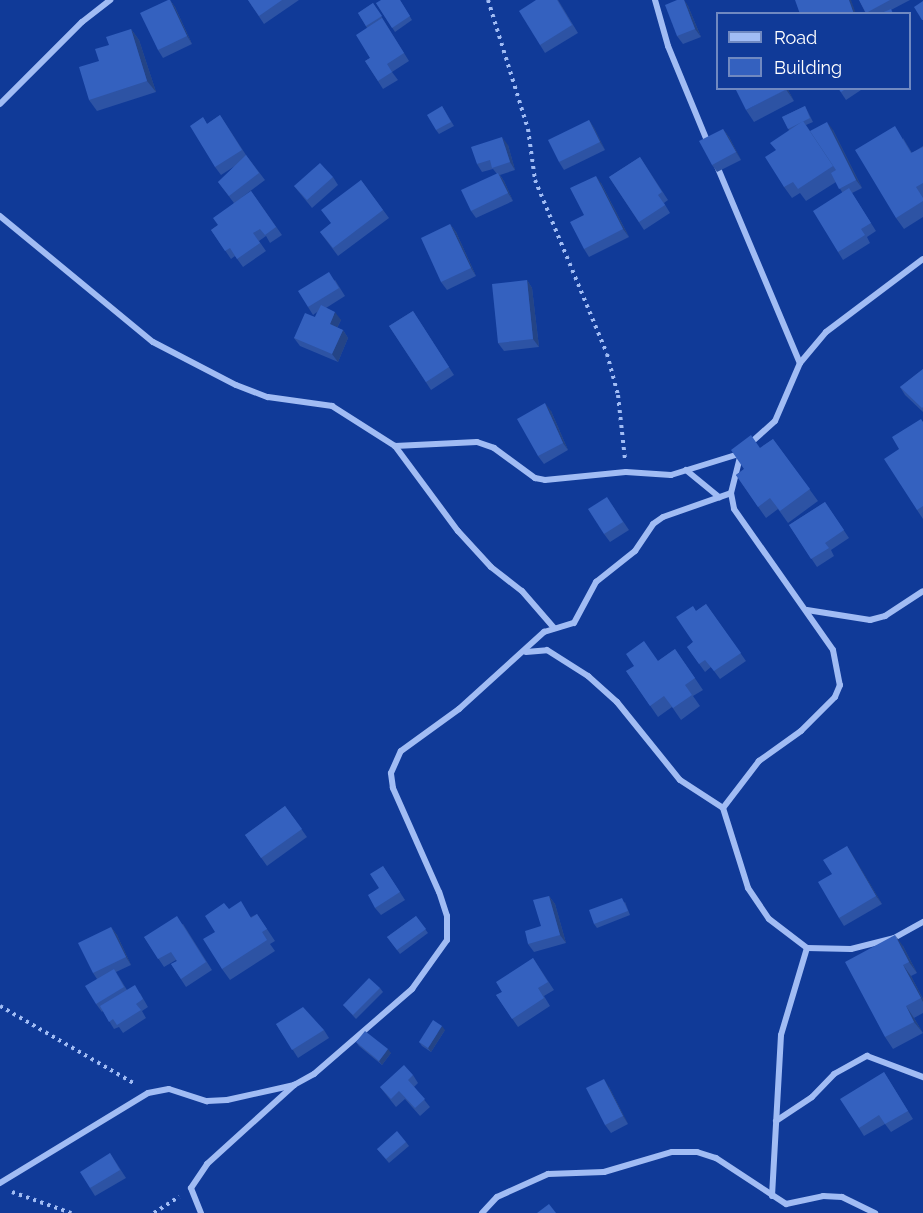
<!DOCTYPE html>
<html>
<head>
<meta charset="utf-8">
<style>
  body { margin:0 }
  #map { position:relative; width:923px; height:1213px; overflow:hidden; background:#103a98; font-family:Raleway,sans-serif }
  div>[style] { position:absolute }
  [style*='--x'] { left:calc(var(--x)*1px); top:calc(var(--y)*1px); width:calc(var(--w)*1px); rotate:calc(var(--a)*1deg) }
  .path>* { height:4px; margin-top:-2px; transform-origin:0; background:repeating-linear-gradient(90deg,#a1bcf4 0 3px,transparent 0 7.5px) }
  .minor>* { height:6px; margin:-3px; padding:0 3px; transform-origin:3px; border-radius:3px; background:#a1bcf4 }
  .wall>* { inset:0; background:#2d53a4 }
  .shaded-wall>* { inset:0; background:#244486 }
  .building>* { inset:0; background:#3461bf }
  span { translate:-50% -50%; white-space:nowrap; text-align:center; line-height:1.15; -webkit-text-stroke:5px #103a98; paint-order:stroke }
  .legend { position:absolute; left:716px; top:12px; width:195px; height:78px; box-sizing:border-box; background:#103a98; border:2px solid #7089c1; margin:0; padding:8px 10px; list-style:none; font-size:18px; color:#fff }
  .legend li { display:flex; align-items:center; gap:12px; height:30px }
  .legend b { width:30px; border:2px solid #7089c1 }
</style>
</head>
<body>
<div id="map">
  <div class="path">
    <div style="--x:488;--y:0;--w:135;--a:72.8"></div>
    <div style="--x:528;--y:129;--w:51;--a:82.2"></div>
    <div style="--x:535;--y:180;--w:188;--a:67.5"></div>
    <div style="--x:607;--y:354;--w:42;--a:75"></div>
    <div style="--x:618;--y:395;--w:64;--a:83.8"></div>
    <div style="--x:0;--y:1006;--w:156;--a:30"></div>
    <div style="--x:12;--y:1192;--w:63;--a:19.6"></div>
    <div style="--x:154;--y:1213;--w:30;--a:-33"></div>
  </div>
  <div class="minor">
    <div style="--x:655;--y:0;--w:48;--a:74.2"></div>
    <div style="--x:668;--y:46;--w:105;--a:67.6"></div>
    <div style="--x:0;--y:104;--w:116;--a:-45"></div>
    <div style="--x:82;--y:22;--w:36;--a:-38"></div>
    <div style="--x:717;--y:166;--w:214;--a:67.2"></div>
    <div style="--x:800;--y:363;--w:63;--a:113.3"></div>
    <div style="--x:775;--y:421;--w:36;--a:138"></div>
    <div style="--x:0;--y:216;--w:198;--a:39.5"></div>
    <div style="--x:153;--y:342;--w:93;--a:27.4"></div>
    <div style="--x:236;--y:385;--w:34;--a:21"></div>
    <div style="--x:268;--y:397;--w:65;--a:8"></div>
    <div style="--x:332;--y:406;--w:75;--a:32.4"></div>
    <div style="--x:395;--y:446;--w:82;--a:-2.8"></div>
    <div style="--x:477;--y:442;--w:18;--a:19"></div>
    <div style="--x:494;--y:448;--w:51;--a:36.2"></div>
    <div style="--x:535;--y:478;--w:10;--a:11"></div>
    <div style="--x:545;--y:480;--w:81;--a:-5.6"></div>
    <div style="--x:626;--y:472;--w:45;--a:3.8"></div>
    <div style="--x:671;--y:475;--w:71;--a:-17.2"></div>
    <div style="--x:800;--y:363;--w:40;--a:-50"></div>
    <div style="--x:826;--y:332;--w:121;--a:-37"></div>
    <div style="--x:395;--y:446;--w:106;--a:53.5"></div>
    <div style="--x:458;--y:531;--w:49;--a:47.5"></div>
    <div style="--x:491;--y:567;--w:39;--a:38"></div>
    <div style="--x:522;--y:591;--w:49;--a:49.1"></div>
    <div style="--x:741;--y:453;--w:41;--a:104"></div>
    <div style="--x:731;--y:493;--w:16;--a:79"></div>
    <div style="--x:734;--y:509;--w:172;--a:54.9"></div>
    <div style="--x:833;--y:650;--w:36;--a:79"></div>
    <div style="--x:840;--y:685;--w:13;--a:113"></div>
    <div style="--x:835;--y:697;--w:48;--a:135"></div>
    <div style="--x:801;--y:731;--w:52;--a:144.5"></div>
    <div style="--x:759;--y:761;--w:59;--a:127.5"></div>
    <div style="--x:723;--y:808;--w:84;--a:72.6"></div>
    <div style="--x:748;--y:888;--w:37;--a:56"></div>
    <div style="--x:769;--y:919;--w:48;--a:37.3"></div>
    <div style="--x:807;--y:948;--w:44;--a:1.3"></div>
    <div style="--x:851;--y:949;--w:44;--a:-14.3"></div>
    <div style="--x:894;--y:938;--w:33;--a:-29"></div>
    <div style="--x:686;--y:470;--w:43;--a:39.3"></div>
    <div style="--x:807;--y:610;--w:64;--a:9"></div>
    <div style="--x:870;--y:620;--w:16;--a:-15"></div>
    <div style="--x:885;--y:616;--w:45;--a:-33.3"></div>
    <div style="--x:526;--y:652;--w:21;--a:-5"></div>
    <div style="--x:547;--y:650;--w:49;--a:32.4"></div>
    <div style="--x:588;--y:676;--w:39;--a:42"></div>
    <div style="--x:617;--y:702;--w:100;--a:51.1"></div>
    <div style="--x:680;--y:780;--w:51;--a:33.1"></div>
    <div style="--x:776;--y:1121;--w:43;--a:-33.7"></div>
    <div style="--x:812;--y:1097;--w:32;--a:-46"></div>
    <div style="--x:834;--y:1074;--w:38;--a:-29"></div>
    <div style="--x:867;--y:1056;--w:60;--a:20.6"></div>
    <div style="--x:0;--y:1183;--w:173;--a:-31.3"></div>
    <div style="--x:148;--y:1093;--w:21;--a:-11"></div>
    <div style="--x:169;--y:1089;--w:40;--a:18"></div>
    <div style="--x:207;--y:1101;--w:20;--a:-3"></div>
    <div style="--x:227;--y:1100;--w:69;--a:-12.6"></div>
    <div style="--x:772;--y:1196;--w:161;--a:-86.8"></div>
    <div style="--x:781;--y:1035;--w:91;--a:-73.4"></div>
    <div style="--x:201;--y:1213;--w:27;--a:-112"></div>
    <div style="--x:191;--y:1188;--w:29;--a:-56"></div>
    <div style="--x:207;--y:1164;--w:118;--a:-42.2"></div>
    <div style="--x:294;--y:1085;--w:23;--a:-29"></div>
    <div style="--x:314;--y:1074;--w:130;--a:-40.9"></div>
    <div style="--x:412;--y:989;--w:60;--a:-54.5"></div>
    <div style="--x:447;--y:940;--w:24;--a:-90"></div>
    <div style="--x:447;--y:916;--w:25;--a:-108"></div>
    <div style="--x:439;--y:892;--w:114;--a:-113.9"></div>
    <div style="--x:393;--y:788;--w:15;--a:-98"></div>
    <div style="--x:391;--y:773;--w:24;--a:-66"></div>
    <div style="--x:401;--y:751;--w:72;--a:-35.9"></div>
    <div style="--x:459;--y:709;--w:115;--a:-42.2"></div>
    <div style="--x:544;--y:632;--w:31;--a:-17"></div>
    <div style="--x:574;--y:623;--w:47;--a:-61.8"></div>
    <div style="--x:596;--y:582;--w:50;--a:-38.5"></div>
    <div style="--x:635;--y:551;--w:32;--a:-56"></div>
    <div style="--x:653;--y:524;--w:12;--a:-35"></div>
    <div style="--x:663;--y:517;--w:72;--a:-19.4"></div>
    <div style="--x:482;--y:1213;--w:22;--a:-47"></div>
    <div style="--x:497;--y:1197;--w:56;--a:-24.3"></div>
    <div style="--x:548;--y:1174;--w:56;--a:-2"></div>
    <div style="--x:604;--y:1172;--w:71;--a:-16.4"></div>
    <div style="--x:672;--y:1152;--w:25;--a:0"></div>
    <div style="--x:697;--y:1152;--w:20;--a:18"></div>
    <div style="--x:716;--y:1158;--w:84;--a:33.3"></div>
    <div style="--x:786;--y:1204;--w:38;--a:-12"></div>
    <div style="--x:823;--y:1196;--w:19;--a:3"></div>
    <div style="--x:842;--y:1197;--w:37;--a:26"></div>
  </div>
  <div class="wall">
    <div style="clip-path:polygon(170px 0,175px 7px,192px 44px,163px 58px,158px 50px)"></div>
    <div style="clip-path:polygon(248px 0,299px 0,264px 24px)"></div>
    <div style="clip-path:polygon(400px 0,412px 20px,395px 32px,376px 3px)"></div>
    <div style="clip-path:polygon(536px 0,558px 0,578px 33px,545px 53px,540px 45px)"></div>
    <div style="clip-path:polygon(677px 0,684px 0,688px 6px,701px 37px,683px 44px,677px 36px)"></div>
    <div style="clip-path:polygon(859px 0,910px 0,891px 10px,894px 14px,866px 14px)"></div>
    <div style="clip-path:polygon(373px 3px,409px 61px,392px 72px,398px 80px,383px 89px,365px 61px,370px 58px,367px 28px,358px 13px)"></div>
    <div style="clip-path:polygon(131px 29px,139px 40px,156px 92px,97px 111px,89px 100px,99px 61px,109px 45px)"></div>
    <div style="clip-path:polygon(787px 88px,794px 101px,754px 122px,746px 110px)"></div>
    <div style="clip-path:polygon(838px 88px,864px 88px,846px 100px)"></div>
    <div style="clip-path:polygon(442px 106px,454px 126px,439px 134px,436px 130px)"></div>
    <div style="clip-path:polygon(805px 106px,813px 122px,806px 125px,810px 131px,833px 130px,862px 188px,852px 193px,876px 231px,867px 237px,870px 243px,843px 260px,838px 252px,842px 192px,836px 182px,806px 201px,800px 193px,792px 198px,784px 187px,776px 150px,789px 130px,782px 117px)"></div>
    <div style="clip-path:polygon(220px 115px,246px 155px,265px 180px,241px 198px,251px 191px,282px 235px,270px 243px,266px 236px,259px 241px,266px 251px,243px 267px,235px 256px,231px 259px,211px 230px,218px 225px,234px 203px,218px 182px,235px 166px,221px 175px,215px 167px,203px 117px,207px 124px)"></div>
    <div style="clip-path:polygon(589px 120px,594px 128px,605px 150px,564px 170px,559px 162px)"></div>
    <div style="clip-path:polygon(723px 129px,729px 137px,741px 160px,717px 172px,712px 165px)"></div>
    <div style="clip-path:polygon(903px 138px,912px 153px,923px 146px,923px 217px,904px 229px,896px 218px)"></div>
    <div style="clip-path:polygon(508px 145px,515px 170px,500px 175px,504px 181px,513px 201px,476px 218px,471px 211px,497px 174px,493px 169px,482px 172px,477px 164px)"></div>
    <div style="clip-path:polygon(640px 157px,668px 200px,664px 203px,670px 213px,644px 230px,609px 177px)"></div>
    <div style="clip-path:polygon(333px 177px,338px 185px,312px 208px,294px 186px)"></div>
    <div style="clip-path:polygon(361px 180px,389px 218px,338px 256px,320px 232px,331px 224px)"></div>
    <div style="clip-path:polygon(601px 183px,629px 237px,589px 257px,584px 249px,584px 215px)"></div>
    <div style="clip-path:polygon(450px 224px,456px 232px,476px 276px,447px 290px,441px 282px)"></div>
    <div style="clip-path:polygon(335px 280px,345px 296px,326px 308px,341px 320px,337px 328px,343px 330px,348px 338px,338px 362px,300px 346px,294px 338px,315px 317px,317px 312px,313px 315px,308px 307px)"></div>
    <div style="clip-path:polygon(527px 280px,532px 288px,539px 347px,504px 351px,498px 343px)"></div>
    <div style="clip-path:polygon(413px 311px,454px 375px,431px 390px,389px 326px)"></div>
    <div style="clip-path:polygon(923px 369px,923px 412px,905px 395px,900px 387px)"></div>
    <div style="clip-path:polygon(551px 411px,568px 450px,544px 464px,538px 456px)"></div>
    <div style="clip-path:polygon(923px 422px,923px 519px,917px 510px,899px 449px)"></div>
    <div style="clip-path:polygon(773px 439px,818px 501px,788px 523px,778px 509px,766px 518px,736px 475px,744px 469px,760px 448px)"></div>
    <div style="clip-path:polygon(825px 502px,849px 538px,831px 550px,834px 556px,817px 567px,789px 525px)"></div>
    <div style="clip-path:polygon(612px 505px,629px 530px,610px 542px,604px 534px)"></div>
    <div style="clip-path:polygon(706px 604px,746px 661px,720px 679px,711px 667px,705px 672px,687px 647px,693px 642px,696px 611px)"></div>
    <div style="clip-path:polygon(675px 649px,703px 690px,693px 696px,700px 706px,681px 720px,672px 707px,658px 717px,626px 671px,658px 661px)"></div>
    <div style="clip-path:polygon(285px 806px,307px 837px,267px 866px,245px 835px)"></div>
    <div style="clip-path:polygon(847px 846px,882px 904px,844px 926px,839px 918px)"></div>
    <div style="clip-path:polygon(383px 866px,405px 900px,381px 915px,375px 908px)"></div>
    <div style="clip-path:polygon(549px 896px,555px 904px,566px 943px,534px 952px,528px 944px,541px 926px)"></div>
    <div style="clip-path:polygon(625px 902px,630px 915px,597px 928px,594px 924px)"></div>
    <div style="clip-path:polygon(229px 909px,251px 917px,257px 914px,275px 941px,270px 944px,275px 951px,230px 980px,222px 969px,215px 932px)"></div>
    <div style="clip-path:polygon(416px 916px,428px 933px,400px 954px,387px 937px)"></div>
    <div style="clip-path:polygon(183px 924px,212px 970px,186px 987px,171px 964px,177px 961px,176px 960px,164px 967px,144px 937px)"></div>
    <div style="clip-path:polygon(111px 927px,117px 935px,131px 965px,116px 972px,127px 990px,140px 993px,148px 1007px,142px 1011px,146px 1018px,123px 1033px,119px 1027px,114px 1029px,103px 1011px,102px 1012px,96px 1004px,97px 979px,93px 973px)"></div>
    <div style="clip-path:polygon(903px 946px,917px 973px,911px 976px,923px 999px,923px 1013px,914px 1018px,923px 1033px,893px 1049px,885px 1037px)"></div>
    <div style="clip-path:polygon(533px 958px,554px 990px,544px 996px,550px 1006px,518px 1027px,496px 995px,502px 992px)"></div>
    <div style="clip-path:polygon(380px 988px,383px 992px,356px 1019px,343px 1005px)"></div>
    <div style="clip-path:polygon(276px 1024px,324px 1030px,329px 1038px,298px 1058px)"></div>
    <div style="clip-path:polygon(445px 1030px,431px 1052px,422px 1046px,419px 1042px)"></div>
    <div style="clip-path:polygon(356px 1042px,391px 1053px,382px 1065px,359px 1046px)"></div>
    <div style="clip-path:polygon(884px 1072px,913px 1119px,891px 1132px,885px 1124px,864px 1136px,859px 1128px)"></div>
    <div style="clip-path:polygon(413px 1075px,418px 1083px,414px 1087px,430px 1107px,420px 1116px,405px 1099px,396px 1107px,380px 1087px)"></div>
    <div style="clip-path:polygon(609px 1087px,628px 1124px,611px 1133px,605px 1125px)"></div>
    <div style="clip-path:polygon(406px 1142px,409px 1146px,389px 1163px,377px 1149px)"></div>
    <div style="clip-path:polygon(110px 1153px,126px 1178px,95px 1196px,90px 1188px)"></div>
  </div>
  <div class="shaded-wall">
    <div style="clip-path:polygon(170px 0,175px 7px,192px 44px,187px 36px)"></div>
    <div style="clip-path:polygon(684px 0,688px 6px,701px 37px,695px 29px)"></div>
    <div style="clip-path:polygon(849px 0,851px 0,856px 14px,854px 14px)"></div>
    <div style="clip-path:polygon(131px 29px,139px 40px,156px 92px,147px 81px)"></div>
    <div style="clip-path:polygon(785px 88px,787px 88px,794px 101px)"></div>
    <div style="clip-path:polygon(589px 120px,594px 128px,605px 150px,600px 142px)"></div>
    <div style="clip-path:polygon(827px 122px,833px 130px,862px 188px,856px 180px)"></div>
    <div style="clip-path:polygon(723px 129px,729px 137px,741px 160px,736px 152px)"></div>
    <div style="clip-path:polygon(502px 137px,508px 145px,515px 170px,510px 162px)"></div>
    <div style="clip-path:polygon(498px 173px,504px 181px,513px 201px,508px 193px)"></div>
    <div style="clip-path:polygon(596px 176px,601px 183px,629px 237px,623px 229px)"></div>
    <div style="clip-path:polygon(450px 224px,456px 232px,476px 276px,471px 268px)"></div>
    <div style="clip-path:polygon(527px 280px,532px 288px,539px 347px,533px 339px)"></div>
    <div style="clip-path:polygon(335px 312px,341px 320px,335px 332px,330px 324px)"></div>
    <div style="clip-path:polygon(343px 330px,348px 338px,338px 362px,332px 354px)"></div>
    <div style="clip-path:polygon(545px 403px,551px 411px,568px 450px,563px 443px)"></div>
    <div style="clip-path:polygon(847px 846px,852px 854px,882px 904px,876px 896px)"></div>
    <div style="clip-path:polygon(549px 896px,555px 904px,566px 943px,560px 935px)"></div>
    <div style="clip-path:polygon(111px 927px,117px 935px,131px 965px,126px 957px)"></div>
    <div style="clip-path:polygon(895px 935px,903px 946px,917px 973px,909px 962px)"></div>
    <div style="clip-path:polygon(903px 965px,911px 976px,923px 999px,923px 1002px)"></div>
    <div style="clip-path:polygon(906px 1006px,914px 1018px,923px 1033px,914px 1022px)"></div>
    <div style="clip-path:polygon(442px 1026px,445px 1030px,431px 1052px,428px 1048px)"></div>
    <div style="clip-path:polygon(388px 1049px,391px 1053px,382px 1065px,379px 1061px)"></div>
    <div style="clip-path:polygon(604px 1079px,609px 1087px,628px 1124px,623px 1116px)"></div>
  </div>
  <div class="building">
    <div style="clip-path:polygon(168px 0,170px 0,187px 36px,158px 50px,140px 13px)"></div>
    <div style="clip-path:polygon(248px 0,282px 0,259px 16px)"></div>
    <div style="clip-path:polygon(381px 0,400px 0,410px 16px,392px 28px,376px 3px)"></div>
    <div style="clip-path:polygon(536px 0,557px 0,572px 25px,540px 45px,519px 11px)"></div>
    <div style="clip-path:polygon(677px 0,684px 0,695px 29px,677px 36px,665px 5px)"></div>
    <div style="clip-path:polygon(795px 0,849px 0,854px 14px,800px 14px)"></div>
    <div style="clip-path:polygon(859px 0,890px 0,866px 13px)"></div>
    <div style="clip-path:polygon(923px 1px,923px 20px,922px 20px,914px 7px)"></div>
    <div style="clip-path:polygon(373px 3px,382px 16px,366px 26px,358px 13px)"></div>
    <div style="clip-path:polygon(891px 9px,893px 14px,879px 14px)"></div>
    <div style="clip-path:polygon(382px 18px,404px 53px,387px 64px,392px 72px,378px 81px,365px 61px,370px 58px,356px 35px)"></div>
    <div style="clip-path:polygon(131px 29px,147px 81px,89px 100px,79px 67px,99px 61px,95px 49px,109px 45px,106px 37px)"></div>
    <div style="clip-path:polygon(735px 88px,785px 88px,785px 90px,746px 110px)"></div>
    <div style="clip-path:polygon(838px 88px,847px 88px,841px 92px)"></div>
    <div style="clip-path:polygon(442px 106px,451px 122px,436px 130px,427px 115px)"></div>
    <div style="clip-path:polygon(805px 106px,810px 118px,788px 129px,782px 117px)"></div>
    <div style="clip-path:polygon(220px 115px,242px 150px,215px 167px,190px 126px,203px 117px,207px 124px)"></div>
    <div style="clip-path:polygon(589px 120px,600px 142px,559px 162px,548px 140px)"></div>
    <div style="clip-path:polygon(803px 121px,833px 166px,798px 189px,793px 182px,784px 187px,765px 157px,776px 150px,770px 143px)"></div>
    <div style="clip-path:polygon(827px 122px,856px 180px,839px 189px,831px 173px,836px 170px,810px 131px)"></div>
    <div style="clip-path:polygon(895px 126px,911px 153px,923px 147px,923px 183px,916px 187px,923px 198px,923px 201px,896px 218px,855px 150px)"></div>
    <div style="clip-path:polygon(723px 129px,736px 152px,712px 165px,699px 141px)"></div>
    <div style="clip-path:polygon(502px 137px,510px 162px,492px 168px,490px 160px,477px 164px,471px 147px)"></div>
    <div style="clip-path:polygon(246px 155px,259px 173px,229px 196px,218px 182px)"></div>
    <div style="clip-path:polygon(640px 157px,662px 192px,658px 195px,665px 205px,639px 222px,609px 177px)"></div>
    <div style="clip-path:polygon(320px 163px,333px 177px,307px 200px,294px 186px)"></div>
    <div style="clip-path:polygon(498px 173px,508px 193px,471px 211px,461px 190px)"></div>
    <div style="clip-path:polygon(596px 176px,623px 229px,584px 249px,570px 222px,584px 215px,570px 188px)"></div>
    <div style="clip-path:polygon(361px 180px,383px 210px,333px 248px,320px 232px,331px 223px,321px 210px)"></div>
    <div style="clip-path:polygon(849px 188px,871px 223px,861px 229px,865px 235px,838px 252px,813px 211px)"></div>
    <div style="clip-path:polygon(251px 191px,276px 227px,265px 235px,260px 229px,253px 233px,260px 243px,237px 259px,230px 248px,225px 251px,211px 230px,218px 225px,213px 218px)"></div>
    <div style="clip-path:polygon(450px 224px,471px 268px,441px 282px,421px 238px)"></div>
    <div style="clip-path:polygon(329px 272px,339px 288px,308px 307px,298px 291px)"></div>
    <div style="clip-path:polygon(527px 280px,533px 339px,498px 343px,492px 284px)"></div>
    <div style="clip-path:polygon(321px 305px,335px 312px,330px 324px,343px 330px,332px 354px,294px 338px,305px 313px,315px 317px)"></div>
    <div style="clip-path:polygon(413px 311px,449px 367px,426px 382px,389px 326px)"></div>
    <div style="clip-path:polygon(923px 369px,923px 407px,922px 408px,900px 387px)"></div>
    <div style="clip-path:polygon(545px 403px,563px 443px,538px 456px,517px 419px)"></div>
    <div style="clip-path:polygon(921px 419px,923px 422px,923px 506px,917px 510px,884px 459px,899px 449px,892px 437px)"></div>
    <div style="clip-path:polygon(751px 435px,760px 448px,773px 439px,810px 489px,780px 511px,770px 498px,758px 507px,736px 475px,744px 469px,731px 450px)"></div>
    <div style="clip-path:polygon(607px 497px,623px 522px,604px 534px,588px 509px)"></div>
    <div style="clip-path:polygon(825px 502px,844px 530px,825px 543px,829px 548px,811px 559px,789px 525px)"></div>
    <div style="clip-path:polygon(706px 604px,741px 653px,714px 671px,705px 660px,699px 664px,687px 647px,693px 642px,676px 617px,693px 606px,696px 611px)"></div>
    <div style="clip-path:polygon(644px 641px,658px 661px,675px 649px,695px 678px,685px 685px,692px 695px,673px 708px,664px 696px,650px 706px,626px 671px,634px 666px,626px 654px)"></div>
    <div style="clip-path:polygon(285px 806px,302px 829px,261px 858px,245px 835px)"></div>
    <div style="clip-path:polygon(847px 846px,876px 896px,839px 918px,818px 882px,832px 874px,823px 860px)"></div>
    <div style="clip-path:polygon(383px 866px,400px 892px,375px 908px,368px 895px,379px 888px,370px 874px)"></div>
    <div style="clip-path:polygon(549px 896px,560px 935px,528px 944px,525px 931px,541px 926px,533px 900px)"></div>
    <div style="clip-path:polygon(622px 898px,628px 911px,594px 924px,589px 910px)"></div>
    <div style="clip-path:polygon(241px 901px,251px 918px,257px 914px,267px 929px,262px 932px,267px 940px,222px 969px,203px 939px,215px 932px,205px 916px,224px 903px,229px 909px)"></div>
    <div style="clip-path:polygon(177px 916px,206px 962px,181px 979px,171px 964px,177px 961px,171px 952px,158px 959px,144px 937px)"></div>
    <div style="clip-path:polygon(416px 916px,426px 929px,397px 950px,387px 937px)"></div>
    <div style="clip-path:polygon(111px 927px,126px 957px,93px 973px,78px 943px)"></div>
    <div style="clip-path:polygon(895px 935px,909px 962px,903px 965px,921px 998px,906px 1006px,914px 1022px,885px 1037px,845px 962px)"></div>
    <div style="clip-path:polygon(533px 958px,548px 982px,538px 988px,544px 998px,512px 1019px,496px 995px,502px 992px,496px 982px)"></div>
    <div style="clip-path:polygon(114px 969px,124px 987px,96px 1004px,85px 986px)"></div>
    <div style="clip-path:polygon(369px 978px,380px 988px,353px 1015px,343px 1005px)"></div>
    <div style="clip-path:polygon(135px 985px,143px 999px,136px 1004px,141px 1010px,117px 1025px,113px 1019px,109px 1022px,100px 1006px)"></div>
    <div style="clip-path:polygon(303px 1007px,324px 1030px,292px 1050px,276px 1024px)"></div>
    <div style="clip-path:polygon(433px 1020px,442px 1026px,428px 1048px,419px 1042px)"></div>
    <div style="clip-path:polygon(365px 1031px,388px 1049px,379px 1061px,356px 1042px)"></div>
    <div style="clip-path:polygon(404px 1065px,413px 1075px,408px 1080px,425px 1099px,415px 1108px,399px 1091px,391px 1099px,380px 1087px)"></div>
    <div style="clip-path:polygon(884px 1072px,908px 1111px,885px 1124px,879px 1115px,859px 1128px,840px 1099px)"></div>
    <div style="clip-path:polygon(604px 1079px,623px 1116px,605px 1125px,586px 1088px)"></div>
    <div style="clip-path:polygon(397px 1131px,406px 1142px,386px 1159px,377px 1149px)"></div>
    <div style="clip-path:polygon(110px 1153px,120px 1170px,90px 1188px,80px 1172px)"></div>
    <div style="clip-path:polygon(549px 1204px,556px 1213px,537px 1213px)"></div>
  </div>
  <ul class="legend">
  <li><b style="height:8px;background:#a1bcf4"></b>Road</li>
  <li><b style="height:16px;background:#3461bf"></b>Building</li>
  </ul>
</div>
</body>
</html>
